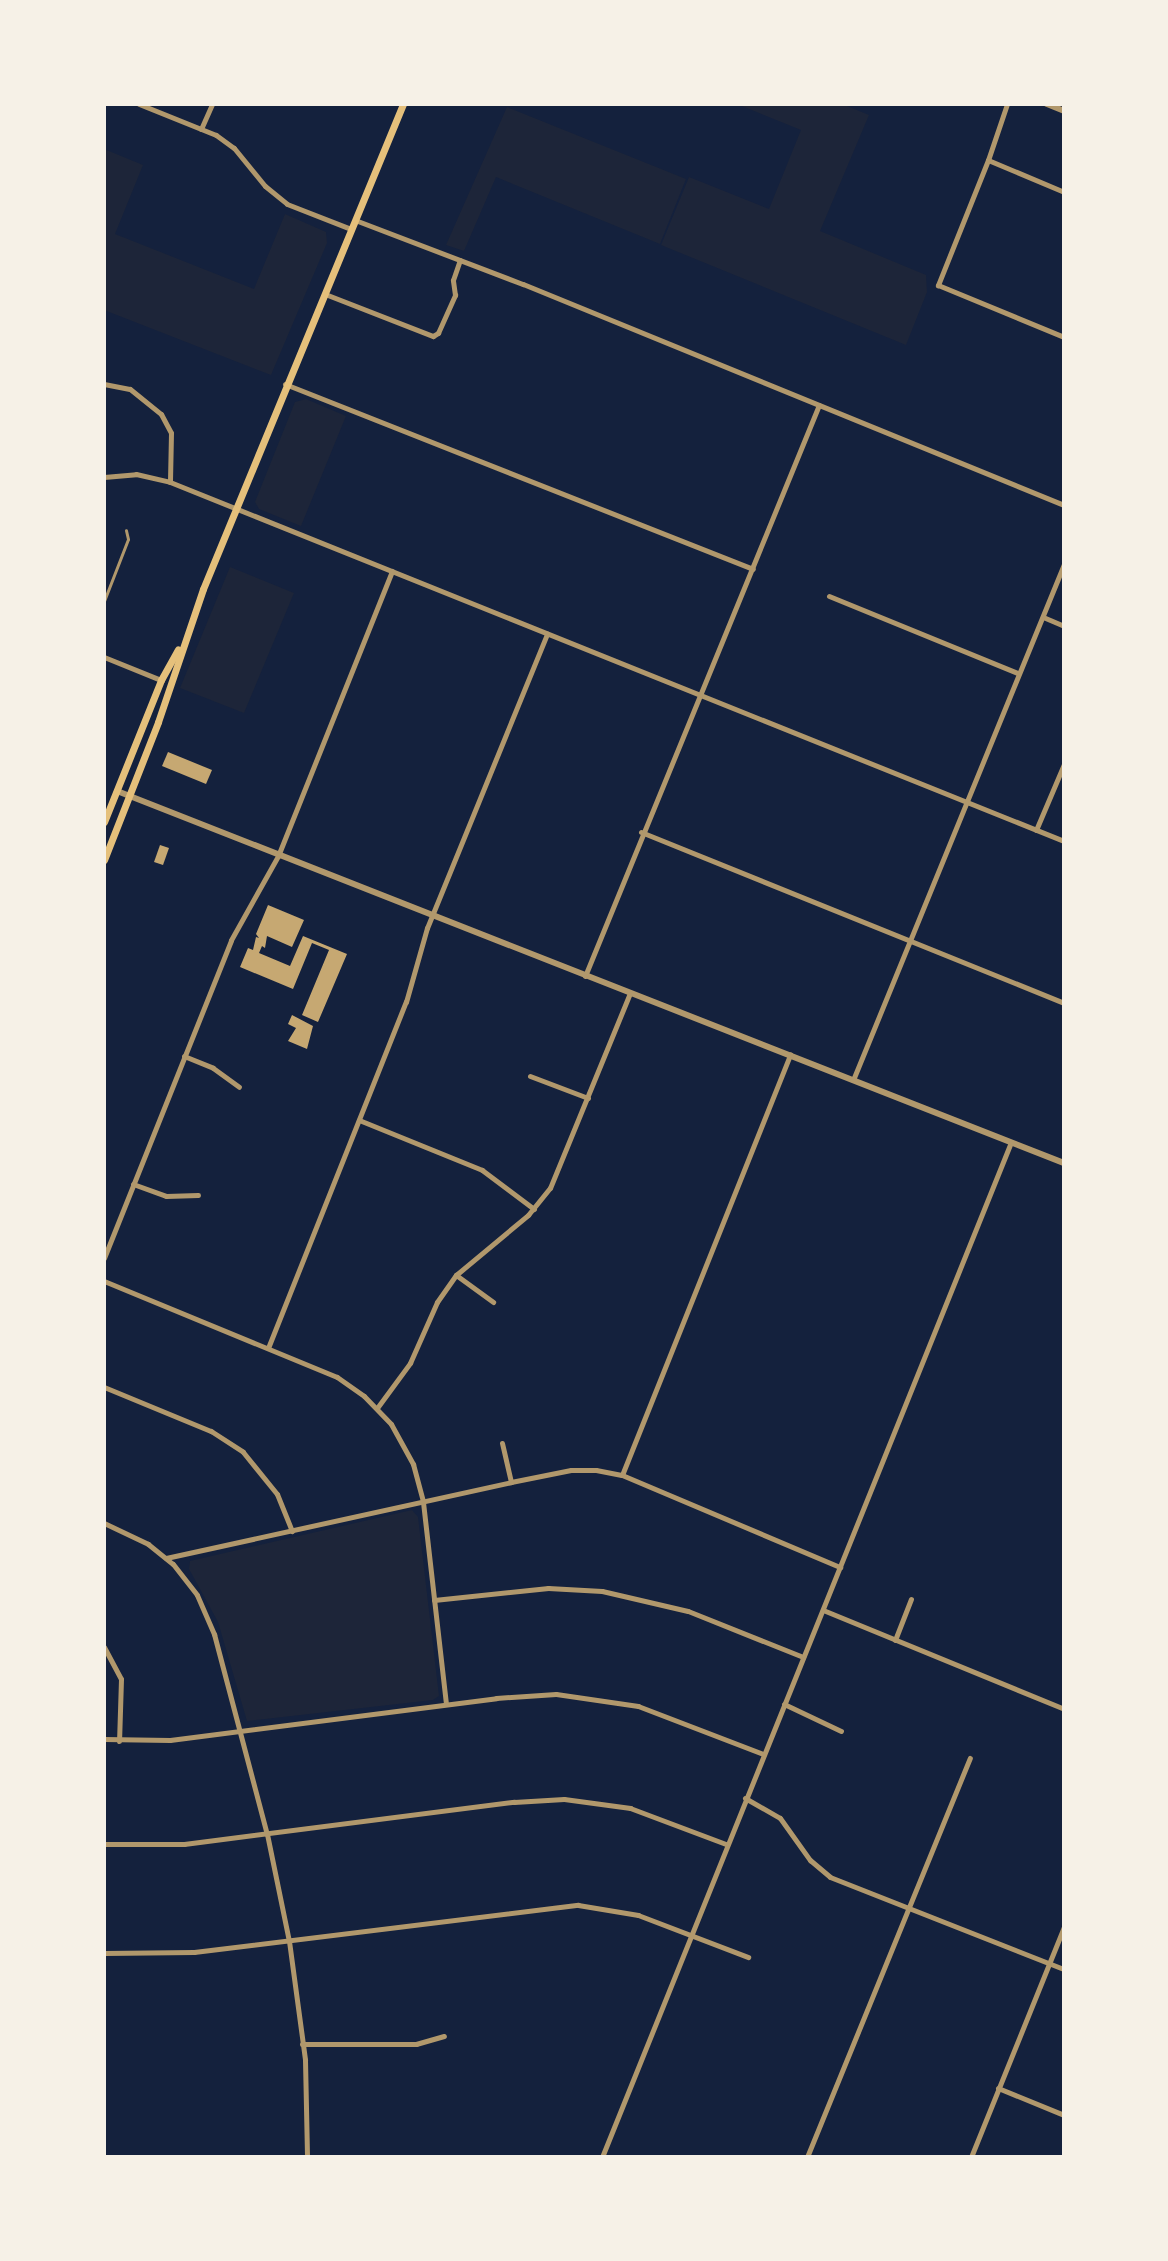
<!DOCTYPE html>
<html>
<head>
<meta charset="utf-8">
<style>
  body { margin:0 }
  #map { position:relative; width:1168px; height:2261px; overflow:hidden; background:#14213d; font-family:Figtree,sans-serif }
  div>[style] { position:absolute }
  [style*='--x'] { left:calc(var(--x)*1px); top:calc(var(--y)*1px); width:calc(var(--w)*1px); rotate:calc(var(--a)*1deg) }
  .green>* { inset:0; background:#1d2539 }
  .building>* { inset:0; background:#c6a872 }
  .service>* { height:3px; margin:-1.5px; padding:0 1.5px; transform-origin:1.5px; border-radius:1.5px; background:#b1986c }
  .minor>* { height:5px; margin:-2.5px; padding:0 2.5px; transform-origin:2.5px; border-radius:2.5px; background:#b1986c }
  .tertiary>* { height:6px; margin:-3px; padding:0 3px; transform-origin:3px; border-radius:3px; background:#b1986c }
  .secondary>* { height:7px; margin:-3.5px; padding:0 3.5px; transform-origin:3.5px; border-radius:3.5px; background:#e5c07b }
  span { translate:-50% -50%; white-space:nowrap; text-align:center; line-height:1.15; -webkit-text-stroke:6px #f6f1e7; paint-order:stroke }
  .frame { position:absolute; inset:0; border:106px solid #f6f1e7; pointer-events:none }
</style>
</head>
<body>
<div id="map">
  <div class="green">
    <div style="clip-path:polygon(737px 104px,842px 104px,869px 115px,820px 231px,926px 275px,927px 292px,906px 345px,661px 245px,689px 177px,769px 209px,801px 130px)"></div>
    <div style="clip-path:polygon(507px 107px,686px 179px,660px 244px,496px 177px,464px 251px,446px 245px)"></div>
    <div style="clip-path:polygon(104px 149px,143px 165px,115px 234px,254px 289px,285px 214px,326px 232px,327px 243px,271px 375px,104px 310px)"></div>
    <div style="clip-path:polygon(306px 399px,346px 416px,301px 526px,259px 509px,255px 502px,295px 402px)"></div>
    <div style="clip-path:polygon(230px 567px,294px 593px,244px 713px,180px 688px)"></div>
    <div style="clip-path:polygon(412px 1510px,418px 1517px,439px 1696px,433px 1700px,247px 1721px,218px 1622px,189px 1569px,190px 1561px)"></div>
  </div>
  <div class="building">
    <div style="clip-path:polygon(168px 752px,212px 770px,206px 784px,162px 766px)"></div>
    <div style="clip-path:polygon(160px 845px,169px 848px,163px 865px,154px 862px)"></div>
    <div style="clip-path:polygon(268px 905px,304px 920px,292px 947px,267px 936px,265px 948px,262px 946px,259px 953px,290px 966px,303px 936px,347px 954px,318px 1022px,302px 1015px,329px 950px,312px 943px,293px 989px,240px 967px,248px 948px,253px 950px,256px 937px,259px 938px,256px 934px)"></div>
    <div style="clip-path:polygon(292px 1015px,313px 1026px,307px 1049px,288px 1041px,296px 1028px,288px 1024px)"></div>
  </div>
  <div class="service">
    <div style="--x:104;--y:601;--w:66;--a:-68.8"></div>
    <div style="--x:128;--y:539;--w:9;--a:-103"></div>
  </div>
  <div class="minor">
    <div style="--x:139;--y:104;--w:83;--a:21.9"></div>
    <div style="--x:216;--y:135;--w:22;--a:36"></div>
    <div style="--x:234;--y:148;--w:49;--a:50.8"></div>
    <div style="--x:265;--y:186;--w:28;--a:39"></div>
    <div style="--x:287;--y:204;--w:69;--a:21.3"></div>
    <div style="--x:1007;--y:104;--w:59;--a:108.7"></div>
    <div style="--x:988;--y:160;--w:135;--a:111.8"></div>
    <div style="--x:938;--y:285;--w:136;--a:22.4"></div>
    <div style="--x:201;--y:129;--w:27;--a:-66"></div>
    <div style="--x:988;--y:160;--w:82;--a:22.8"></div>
    <div style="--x:355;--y:220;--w:180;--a:20.9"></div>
    <div style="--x:523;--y:284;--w:584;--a:22.22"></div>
    <div style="--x:325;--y:294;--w:116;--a:21.3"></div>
    <div style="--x:433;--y:336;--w:6;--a:-31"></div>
    <div style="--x:438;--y:333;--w:42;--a:-65.9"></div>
    <div style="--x:455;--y:295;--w:15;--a:-98"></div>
    <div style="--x:453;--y:280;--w:21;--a:-71"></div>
    <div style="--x:104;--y:384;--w:26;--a:11"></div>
    <div style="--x:130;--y:389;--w:40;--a:39"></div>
    <div style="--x:161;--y:414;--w:21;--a:62"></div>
    <div style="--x:171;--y:433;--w:49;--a:91.2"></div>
    <div style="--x:285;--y:384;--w:503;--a:21.57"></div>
    <div style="--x:104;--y:477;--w:32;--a:-5"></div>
    <div style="--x:136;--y:474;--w:35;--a:13"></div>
    <div style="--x:170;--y:482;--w:963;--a:21.88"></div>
    <div style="--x:829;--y:596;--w:204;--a:22.2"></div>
    <div style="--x:1043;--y:617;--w:23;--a:23"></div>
    <div style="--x:104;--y:657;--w:61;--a:22"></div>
    <div style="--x:1036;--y:830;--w:72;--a:-67"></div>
    <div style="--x:641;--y:832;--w:456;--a:22"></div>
    <div style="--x:585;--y:976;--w:617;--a:-67.72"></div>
    <div style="--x:184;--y:1056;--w:31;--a:22"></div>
    <div style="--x:213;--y:1068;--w:32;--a:36"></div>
    <div style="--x:530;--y:1076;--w:62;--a:20.8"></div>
    <div style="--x:853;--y:1080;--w:557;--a:-67.76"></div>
    <div style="--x:359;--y:1120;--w:133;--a:22.1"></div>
    <div style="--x:482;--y:1170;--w:65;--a:36.9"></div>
    <div style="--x:133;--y:1184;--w:35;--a:20"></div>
    <div style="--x:166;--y:1196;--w:32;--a:-2"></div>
    <div style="--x:104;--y:1258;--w:342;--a:-68.2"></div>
    <div style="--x:231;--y:940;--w:96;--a:-60.8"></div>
    <div style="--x:278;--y:856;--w:307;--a:-68.2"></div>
    <div style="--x:456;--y:1275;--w:46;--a:36.1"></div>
    <div style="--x:104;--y:1281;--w:252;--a:22.4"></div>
    <div style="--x:337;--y:1377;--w:33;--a:35"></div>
    <div style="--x:364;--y:1396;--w:39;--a:46"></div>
    <div style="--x:391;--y:1424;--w:46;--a:61.2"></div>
    <div style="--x:413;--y:1464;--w:39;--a:75"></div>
    <div style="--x:423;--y:1502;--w:203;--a:83.5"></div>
    <div style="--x:268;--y:1348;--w:373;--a:-68.3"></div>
    <div style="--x:406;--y:1002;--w:77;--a:-74.2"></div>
    <div style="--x:427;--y:928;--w:318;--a:-67.8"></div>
    <div style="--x:104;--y:1387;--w:116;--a:22.4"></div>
    <div style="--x:211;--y:1431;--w:38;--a:33"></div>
    <div style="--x:243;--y:1452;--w:54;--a:51"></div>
    <div style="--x:277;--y:1494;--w:40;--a:68"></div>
    <div style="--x:377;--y:1408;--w:56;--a:-53.7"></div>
    <div style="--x:410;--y:1363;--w:67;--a:-66.1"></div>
    <div style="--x:437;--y:1302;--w:33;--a:-55"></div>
    <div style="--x:456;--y:1275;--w:94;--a:-39.8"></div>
    <div style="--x:528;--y:1215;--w:35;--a:-51"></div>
    <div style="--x:550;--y:1188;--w:211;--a:-67.7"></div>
    <div style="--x:502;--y:1443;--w:40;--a:77"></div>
    <div style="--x:622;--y:1475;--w:453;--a:-68.2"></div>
    <div style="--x:104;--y:1523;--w:49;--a:25.5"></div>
    <div style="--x:148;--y:1544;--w:32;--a:39"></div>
    <div style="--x:173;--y:1564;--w:39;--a:52"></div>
    <div style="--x:197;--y:1595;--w:43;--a:66.4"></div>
    <div style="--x:214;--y:1634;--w:207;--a:75.2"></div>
    <div style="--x:267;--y:1834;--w:109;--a:78.4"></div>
    <div style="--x:289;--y:1941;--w:120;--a:82.3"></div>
    <div style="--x:305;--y:2060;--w:97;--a:88.8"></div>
    <div style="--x:166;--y:1558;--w:353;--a:-12.4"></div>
    <div style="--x:511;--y:1482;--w:61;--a:-11.3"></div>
    <div style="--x:571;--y:1470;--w:25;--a:0"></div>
    <div style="--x:596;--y:1470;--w:26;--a:11"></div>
    <div style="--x:622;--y:1475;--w:237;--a:22.9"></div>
    <div style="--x:434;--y:1600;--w:115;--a:-6"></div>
    <div style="--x:548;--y:1588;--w:54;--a:3.2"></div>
    <div style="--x:602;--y:1591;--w:88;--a:13.1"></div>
    <div style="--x:688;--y:1611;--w:124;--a:21.8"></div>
    <div style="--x:823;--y:1610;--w:261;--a:22.3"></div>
    <div style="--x:895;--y:1640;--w:44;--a:-68.7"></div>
    <div style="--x:104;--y:1647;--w:36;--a:62"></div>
    <div style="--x:121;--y:1679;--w:62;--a:91.8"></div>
    <div style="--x:784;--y:1704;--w:63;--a:25.3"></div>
    <div style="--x:104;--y:1739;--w:66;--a:0.9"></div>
    <div style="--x:170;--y:1740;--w:329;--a:-7.3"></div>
    <div style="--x:496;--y:1698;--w:60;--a:-3.8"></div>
    <div style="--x:556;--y:1694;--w:83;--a:8.3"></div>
    <div style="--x:638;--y:1706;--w:134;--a:21"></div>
    <div style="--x:745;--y:1798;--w:40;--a:29.7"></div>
    <div style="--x:780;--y:1818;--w:52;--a:54.5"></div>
    <div style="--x:810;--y:1860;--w:26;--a:40"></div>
    <div style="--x:830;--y:1877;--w:251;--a:21.5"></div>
    <div style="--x:104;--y:1844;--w:80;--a:0"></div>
    <div style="--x:184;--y:1844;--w:333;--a:-7.3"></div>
    <div style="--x:514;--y:1802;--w:50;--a:-3.4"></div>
    <div style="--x:564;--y:1799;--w:67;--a:7.8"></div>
    <div style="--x:630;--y:1808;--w:103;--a:20.6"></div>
    <div style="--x:104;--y:1953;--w:90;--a:-0.6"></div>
    <div style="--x:194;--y:1952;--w:387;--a:-7"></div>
    <div style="--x:578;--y:1905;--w:61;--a:9.5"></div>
    <div style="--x:638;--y:1915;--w:118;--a:20.9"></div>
    <div style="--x:302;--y:2044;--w:114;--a:0"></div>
    <div style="--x:416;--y:2044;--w:29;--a:-16"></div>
    <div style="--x:998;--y:2088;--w:71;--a:22.2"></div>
    <div style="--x:602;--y:2157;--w:1094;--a:-68.05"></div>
    <div style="--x:807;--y:2157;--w:431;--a:-67.8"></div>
    <div style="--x:971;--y:2157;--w:248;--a:-68"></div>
  </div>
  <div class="tertiary">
    <div style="--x:1047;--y:104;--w:18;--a:22"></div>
    <div style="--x:117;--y:791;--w:1017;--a:21.45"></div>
  </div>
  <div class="secondary">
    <div style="--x:104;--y:822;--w:153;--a:-68.1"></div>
    <div style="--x:161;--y:680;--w:35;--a:-61"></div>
    <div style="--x:104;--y:860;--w:148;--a:-68.6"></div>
    <div style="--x:158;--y:722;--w:140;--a:-71.3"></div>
    <div style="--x:203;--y:589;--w:525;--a:-67.59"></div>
  </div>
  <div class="frame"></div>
</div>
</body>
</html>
